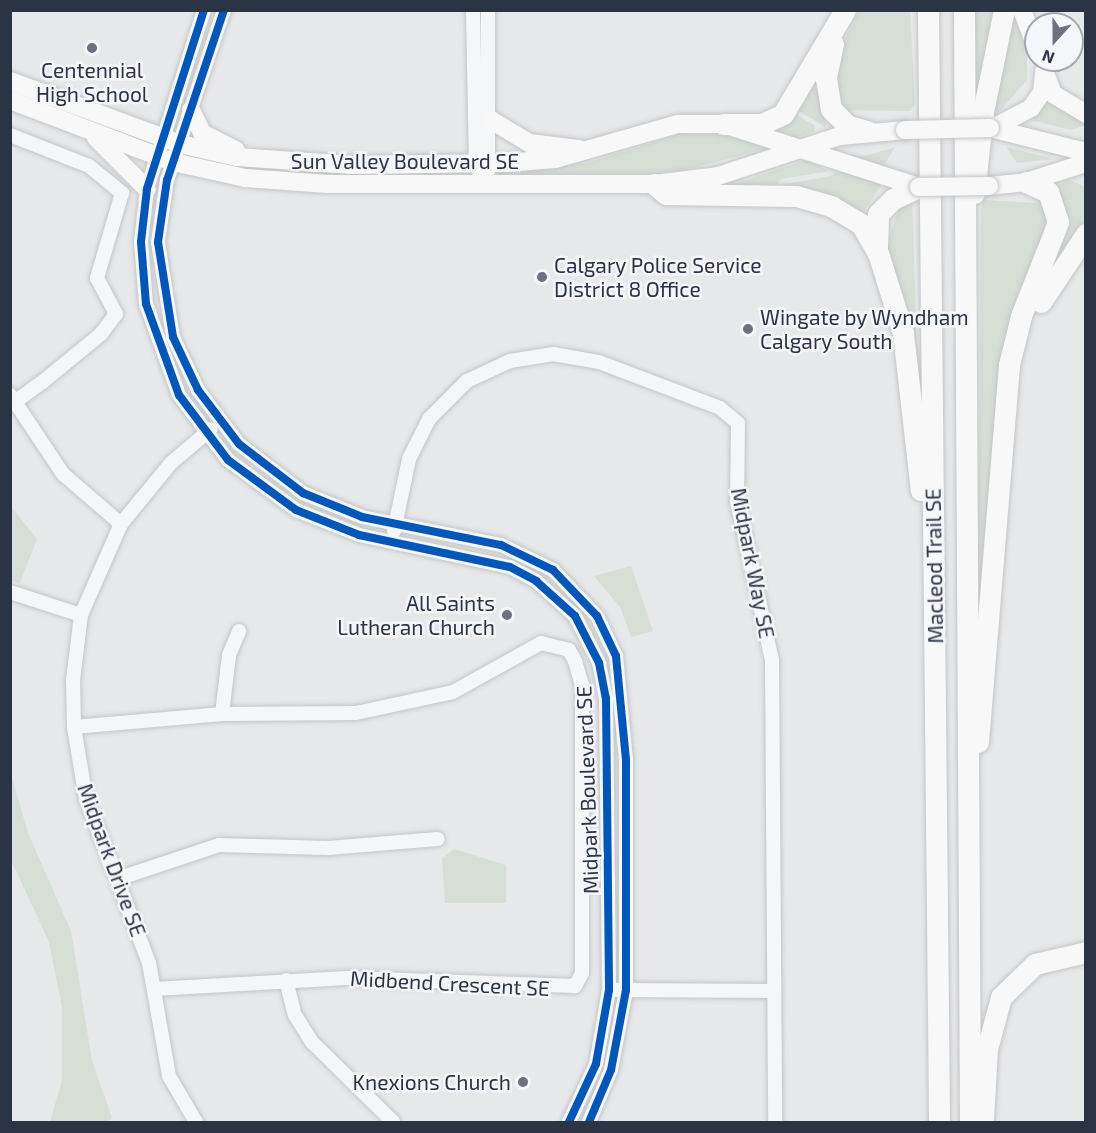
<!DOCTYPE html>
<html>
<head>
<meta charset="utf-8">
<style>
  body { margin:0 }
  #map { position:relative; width:1096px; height:1133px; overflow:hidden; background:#e6e8ea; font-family:"Exo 2",sans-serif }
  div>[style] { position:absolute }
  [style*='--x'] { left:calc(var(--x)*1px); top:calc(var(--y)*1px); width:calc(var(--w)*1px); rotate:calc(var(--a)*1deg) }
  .green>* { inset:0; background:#d6ded6 }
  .roads { filter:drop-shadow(0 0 2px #c4c6c8) drop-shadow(0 0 2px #c4c6c8) }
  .minor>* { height:14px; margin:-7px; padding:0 7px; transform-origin:7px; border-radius:7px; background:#f5f6f7 }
  .major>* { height:18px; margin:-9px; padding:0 9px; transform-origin:9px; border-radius:9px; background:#f8f8f8 }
  .highway>* { height:21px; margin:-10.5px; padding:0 10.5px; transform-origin:10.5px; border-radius:10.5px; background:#f8f8f8 }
  .bridges { filter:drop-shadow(0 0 2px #c2c5c8) drop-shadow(0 0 2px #c2c5c8) }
  .major-bridge>* { height:18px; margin:-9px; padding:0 9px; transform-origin:9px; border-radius:9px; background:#f8f8f8 }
  .cycleway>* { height:8px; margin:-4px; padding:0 4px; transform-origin:4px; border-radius:4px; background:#0057b8 }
  .dots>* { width:16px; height:16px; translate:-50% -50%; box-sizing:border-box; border:3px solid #f4f6f9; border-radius:50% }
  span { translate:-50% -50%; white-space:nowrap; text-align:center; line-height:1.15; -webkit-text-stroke:5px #f4f6f9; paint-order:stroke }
  .poi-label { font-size:21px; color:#2b3445 }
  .left { translate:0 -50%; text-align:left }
  .right { translate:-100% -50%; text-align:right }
  .street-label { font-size:21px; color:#2b3445 }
  .frame { position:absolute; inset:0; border:12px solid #2b3445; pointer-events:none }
  .north { position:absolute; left:1024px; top:12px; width:60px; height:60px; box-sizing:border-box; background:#f4f6f9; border:2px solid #a4a8b1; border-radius:50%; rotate:201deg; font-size:16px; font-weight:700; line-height:24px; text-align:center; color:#2b3445 }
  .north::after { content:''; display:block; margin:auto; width:21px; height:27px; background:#6c737f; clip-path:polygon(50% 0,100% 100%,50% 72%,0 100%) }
</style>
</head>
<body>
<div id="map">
  <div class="green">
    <div style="clip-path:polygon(859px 11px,910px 11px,915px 105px,910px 111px,843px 110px,839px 104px,834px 85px,839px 50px)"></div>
    <div style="clip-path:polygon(968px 11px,1001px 11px,979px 112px,968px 112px)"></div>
    <div style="clip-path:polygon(1012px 11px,1027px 50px,1027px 80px,999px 112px,990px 111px)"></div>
    <div style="clip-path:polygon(814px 82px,826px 123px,825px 127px,796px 109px)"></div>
    <div style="clip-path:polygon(1049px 100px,1085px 120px,1085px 125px,1071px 130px,1034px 121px,1032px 115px)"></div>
    <div style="clip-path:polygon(793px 113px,814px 125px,815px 131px,792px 139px,775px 133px)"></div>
    <div style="clip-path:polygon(680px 134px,735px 135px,766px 144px,766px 149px,661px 176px,519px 178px,519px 172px,587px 163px)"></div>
    <div style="clip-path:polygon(895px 147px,883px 167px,847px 155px,865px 156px)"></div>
    <div style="clip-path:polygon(1007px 148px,1007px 147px,1053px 159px,1017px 163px)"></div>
    <div style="clip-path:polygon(806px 160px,829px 171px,781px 179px,775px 187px,736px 189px,735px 184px)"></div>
    <div style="clip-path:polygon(838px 170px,882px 184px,863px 212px,781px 185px,831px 176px)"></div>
    <div style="clip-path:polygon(1068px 179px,1085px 187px,1085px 225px,1048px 277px,1066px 217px,1058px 187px)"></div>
    <div style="clip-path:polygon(1043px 199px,1048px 228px,1017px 296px,1000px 355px,978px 617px,981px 209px,983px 200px,1036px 203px)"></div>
    <div style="clip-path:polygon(912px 200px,917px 348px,916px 349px,887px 246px,900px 203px)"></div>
    <div style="clip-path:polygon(11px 507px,37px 539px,20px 583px,11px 581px)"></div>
    <div style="clip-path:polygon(631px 566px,653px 631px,631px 637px,620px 607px,594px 576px)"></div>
    <div style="clip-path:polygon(10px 771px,28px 833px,71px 931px,92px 1061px,112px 1118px,107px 1122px,50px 1122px,62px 1080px,62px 1006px,49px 942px,11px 860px)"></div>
    <div style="clip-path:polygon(454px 849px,506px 865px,506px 903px,445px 903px,442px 858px)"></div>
  </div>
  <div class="roads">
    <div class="minor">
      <div style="--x:204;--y:10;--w:188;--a:107.7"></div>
      <div style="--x:147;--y:189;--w:53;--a:96.5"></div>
      <div style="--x:141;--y:242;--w:62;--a:85.4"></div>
      <div style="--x:146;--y:304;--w:97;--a:70.1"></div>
      <div style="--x:179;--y:395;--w:81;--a:53"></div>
      <div style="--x:228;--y:460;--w:84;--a:36.3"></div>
      <div style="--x:296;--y:510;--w:68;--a:21.6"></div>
      <div style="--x:359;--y:535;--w:154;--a:12"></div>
      <div style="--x:510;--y:567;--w:30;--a:28"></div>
      <div style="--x:536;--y:581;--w:52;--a:41.9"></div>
      <div style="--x:575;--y:616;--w:53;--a:62.9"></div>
      <div style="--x:599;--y:663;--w:36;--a:79"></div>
      <div style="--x:606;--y:698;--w:292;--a:89.4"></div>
      <div style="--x:609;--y:990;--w:75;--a:100"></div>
      <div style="--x:596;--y:1064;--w:64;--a:115"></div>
      <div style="--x:224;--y:10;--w:179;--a:108.5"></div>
      <div style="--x:167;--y:180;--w:63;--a:98.3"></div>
      <div style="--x:158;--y:242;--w:96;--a:81"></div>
      <div style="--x:173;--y:337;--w:59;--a:64.7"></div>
      <div style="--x:198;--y:390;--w:68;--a:52.8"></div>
      <div style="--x:239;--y:444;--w:81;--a:37.4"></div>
      <div style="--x:303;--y:493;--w:64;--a:22.1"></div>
      <div style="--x:362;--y:517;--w:142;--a:11.4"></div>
      <div style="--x:501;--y:545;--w:58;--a:25.7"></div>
      <div style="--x:553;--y:570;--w:64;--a:46.3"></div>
      <div style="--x:597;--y:616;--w:44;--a:64.6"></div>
      <div style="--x:616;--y:656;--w:103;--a:84.5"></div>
      <div style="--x:626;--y:759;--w:231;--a:90"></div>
      <div style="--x:626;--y:990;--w:81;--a:100.6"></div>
      <div style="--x:611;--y:1070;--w:56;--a:112.9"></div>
      <div style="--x:473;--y:10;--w:153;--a:88.9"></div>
      <div style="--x:476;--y:163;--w:23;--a:70"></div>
      <div style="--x:488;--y:10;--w:161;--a:90"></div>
      <div style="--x:10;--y:135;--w:85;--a:21.4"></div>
      <div style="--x:89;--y:166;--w:43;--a:39.3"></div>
      <div style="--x:122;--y:193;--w:89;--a:106.4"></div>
      <div style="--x:97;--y:278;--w:41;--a:62.2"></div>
      <div style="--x:116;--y:314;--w:25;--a:127"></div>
      <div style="--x:101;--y:334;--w:72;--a:140.6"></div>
      <div style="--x:45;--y:380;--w:37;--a:144"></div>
      <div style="--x:15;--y:402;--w:9;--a:-126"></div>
      <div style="--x:15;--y:402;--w:87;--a:56.3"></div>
      <div style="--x:63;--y:474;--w:77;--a:40.8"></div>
      <div style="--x:394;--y:531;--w:74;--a:-78.2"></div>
      <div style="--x:409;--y:459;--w:45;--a:-63.4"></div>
      <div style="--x:429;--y:419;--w:54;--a:-45"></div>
      <div style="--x:467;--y:381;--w:47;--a:-24.9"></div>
      <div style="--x:510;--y:361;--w:44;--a:-9.2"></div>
      <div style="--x:553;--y:354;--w:47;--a:9.9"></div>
      <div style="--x:599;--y:362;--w:129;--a:20.8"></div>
      <div style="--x:720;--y:408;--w:23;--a:40"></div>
      <div style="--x:738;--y:423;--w:78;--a:90.7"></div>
      <div style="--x:737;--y:501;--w:163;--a:77.6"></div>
      <div style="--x:772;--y:660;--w:462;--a:89.6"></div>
      <div style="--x:10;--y:592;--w:75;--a:17.9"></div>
      <div style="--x:222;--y:714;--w:59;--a:-83.2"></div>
      <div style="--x:229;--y:655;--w:26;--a:-67"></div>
      <div style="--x:74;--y:727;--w:149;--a:-5"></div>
      <div style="--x:222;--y:714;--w:134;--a:-0.4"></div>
      <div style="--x:356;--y:713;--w:99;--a:-12.2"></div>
      <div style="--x:453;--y:692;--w:101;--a:-29.1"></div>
      <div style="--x:541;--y:643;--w:29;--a:14"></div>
      <div style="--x:569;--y:650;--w:13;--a:61"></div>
      <div style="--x:575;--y:661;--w:25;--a:74"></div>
      <div style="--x:582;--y:685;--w:288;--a:90"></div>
      <div style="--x:582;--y:973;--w:15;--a:118"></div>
      <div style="--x:575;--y:986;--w:228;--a:-178"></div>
      <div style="--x:347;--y:978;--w:193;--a:176.7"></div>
      <div style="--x:120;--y:878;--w:104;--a:-18.4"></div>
      <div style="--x:219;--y:845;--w:109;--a:1.6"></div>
      <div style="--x:328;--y:848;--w:110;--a:-4.7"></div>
      <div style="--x:286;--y:980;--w:36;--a:76"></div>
      <div style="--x:295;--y:1015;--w:32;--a:58"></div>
      <div style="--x:312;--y:1042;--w:114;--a:44.6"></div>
      <div style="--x:617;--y:990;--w:157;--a:0.4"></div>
      <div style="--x:196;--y:1122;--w:53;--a:-120.4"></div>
      <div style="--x:169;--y:1076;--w:115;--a:-100"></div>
      <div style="--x:149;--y:963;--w:176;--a:-111"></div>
      <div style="--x:86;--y:799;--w:73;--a:-99.5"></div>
      <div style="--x:74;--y:727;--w:47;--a:-91.2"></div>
      <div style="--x:73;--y:680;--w:65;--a:-83"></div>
      <div style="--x:81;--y:615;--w:99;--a:-66.3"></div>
      <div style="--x:121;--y:524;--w:79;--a:-50.7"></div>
      <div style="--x:171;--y:463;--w:52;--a:-40.4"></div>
    </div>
    <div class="major">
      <div style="--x:1022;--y:10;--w:39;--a:69"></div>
      <div style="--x:1045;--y:73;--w:22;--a:69"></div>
      <div style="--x:1053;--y:94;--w:39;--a:31"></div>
      <div style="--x:10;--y:81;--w:181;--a:20.3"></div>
      <div style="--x:180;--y:144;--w:58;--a:12.8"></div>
      <div style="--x:237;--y:157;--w:113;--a:4"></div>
      <div style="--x:350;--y:165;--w:155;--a:-0.7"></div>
      <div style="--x:505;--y:163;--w:50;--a:-4.6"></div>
      <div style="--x:555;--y:159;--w:128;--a:-15.9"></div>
      <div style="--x:678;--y:124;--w:45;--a:0"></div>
      <div style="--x:723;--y:124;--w:206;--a:17.8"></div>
      <div style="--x:10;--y:100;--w:174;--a:20.8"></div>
      <div style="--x:173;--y:162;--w:74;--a:12.5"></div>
      <div style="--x:245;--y:178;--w:83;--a:4.1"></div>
      <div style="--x:328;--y:184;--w:326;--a:0"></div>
      <div style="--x:654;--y:184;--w:64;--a:-7.1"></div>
      <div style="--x:718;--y:176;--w:128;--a:-18.2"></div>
      <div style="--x:840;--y:136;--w:65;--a:-5.3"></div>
      <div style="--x:191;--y:110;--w:25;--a:64"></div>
      <div style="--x:202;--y:133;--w:38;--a:27"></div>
      <div style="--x:491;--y:120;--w:44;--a:31.2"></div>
      <div style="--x:529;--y:143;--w:50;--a:6.8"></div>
      <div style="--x:995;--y:127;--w:41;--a:-27.8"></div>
      <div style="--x:1031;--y:108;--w:19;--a:-55"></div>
      <div style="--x:1042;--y:92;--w:20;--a:-84"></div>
      <div style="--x:990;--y:128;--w:99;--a:14"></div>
      <div style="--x:96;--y:138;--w:72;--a:45"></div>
      <div style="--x:989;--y:186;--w:37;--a:-6"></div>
      <div style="--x:1026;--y:182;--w:63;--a:-17.6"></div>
    </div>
    <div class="highway">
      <div style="--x:928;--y:10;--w:1112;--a:89.43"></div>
      <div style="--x:964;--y:10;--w:1112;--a:89.69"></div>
      <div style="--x:833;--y:44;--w:35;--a:102"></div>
      <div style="--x:826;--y:78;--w:31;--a:81"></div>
      <div style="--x:831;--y:109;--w:24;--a:45"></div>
      <div style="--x:848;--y:126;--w:20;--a:15"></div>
      <div style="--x:723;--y:124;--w:39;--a:0"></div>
      <div style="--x:762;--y:124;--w:23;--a:-25"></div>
      <div style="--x:783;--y:114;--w:121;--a:-59.2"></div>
      <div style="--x:654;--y:184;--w:16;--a:40"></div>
      <div style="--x:666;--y:194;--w:130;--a:0.9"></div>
      <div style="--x:796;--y:196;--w:36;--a:16"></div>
      <div style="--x:831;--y:206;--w:35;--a:31"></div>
      <div style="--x:861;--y:224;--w:34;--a:60"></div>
      <div style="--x:878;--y:253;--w:84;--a:72.6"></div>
      <div style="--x:903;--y:333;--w:158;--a:83.5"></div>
      <div style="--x:974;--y:193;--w:81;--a:-83.7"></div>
      <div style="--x:983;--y:112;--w:104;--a:-78.4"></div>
      <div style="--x:877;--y:246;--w:32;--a:-88"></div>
      <div style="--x:878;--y:214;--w:21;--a:-45"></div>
      <div style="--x:893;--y:199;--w:29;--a:-25"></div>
      <div style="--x:1041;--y:302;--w:82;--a:-56.5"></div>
      <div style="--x:978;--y:742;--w:378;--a:-85.3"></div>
      <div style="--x:1009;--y:365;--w:50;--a:-76.2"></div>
      <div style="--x:1021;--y:316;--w:101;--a:-68.5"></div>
      <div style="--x:1058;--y:222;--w:32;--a:-108"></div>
      <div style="--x:1048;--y:192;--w:24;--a:-156"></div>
      <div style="--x:983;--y:1119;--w:70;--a:-86.7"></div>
      <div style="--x:987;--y:1049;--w:54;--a:-74.9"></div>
      <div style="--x:1001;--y:997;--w:47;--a:-44.1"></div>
      <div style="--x:1035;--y:964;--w:52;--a:-13.2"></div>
    </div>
  </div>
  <div class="bridges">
    <div class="major-bridge">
      <div style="--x:905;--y:130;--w:85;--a:-1.3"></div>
      <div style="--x:919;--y:187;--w:70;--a:-0.8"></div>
    </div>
  </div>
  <div class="cycleway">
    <div style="--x:204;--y:10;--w:188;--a:107.7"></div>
    <div style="--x:147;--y:189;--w:53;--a:96.5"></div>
    <div style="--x:141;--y:242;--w:62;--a:85.4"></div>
    <div style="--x:146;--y:304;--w:97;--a:70.1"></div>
    <div style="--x:179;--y:395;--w:81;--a:53"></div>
    <div style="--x:228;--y:460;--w:84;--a:36.3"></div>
    <div style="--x:296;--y:510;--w:68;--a:21.6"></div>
    <div style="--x:359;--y:535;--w:154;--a:12"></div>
    <div style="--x:510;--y:567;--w:30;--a:28"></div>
    <div style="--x:536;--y:581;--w:52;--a:41.9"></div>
    <div style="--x:575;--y:616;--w:53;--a:62.9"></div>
    <div style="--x:599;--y:663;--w:36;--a:79"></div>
    <div style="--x:606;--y:698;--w:292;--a:89.4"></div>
    <div style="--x:609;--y:990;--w:75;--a:100"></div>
    <div style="--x:596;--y:1064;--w:64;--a:115"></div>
    <div style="--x:224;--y:10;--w:179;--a:108.5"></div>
    <div style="--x:167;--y:180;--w:63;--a:98.3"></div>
    <div style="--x:158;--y:242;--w:96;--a:81"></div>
    <div style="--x:173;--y:337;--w:59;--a:64.7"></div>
    <div style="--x:198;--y:390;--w:68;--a:52.8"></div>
    <div style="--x:239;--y:444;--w:81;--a:37.4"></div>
    <div style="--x:303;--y:493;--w:64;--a:22.1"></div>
    <div style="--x:362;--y:517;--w:142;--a:11.4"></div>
    <div style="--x:501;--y:545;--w:58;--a:25.7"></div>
    <div style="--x:553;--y:570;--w:64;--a:46.3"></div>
    <div style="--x:597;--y:616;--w:44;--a:64.6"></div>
    <div style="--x:616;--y:656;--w:103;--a:84.5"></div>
    <div style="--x:626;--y:759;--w:231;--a:90"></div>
    <div style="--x:626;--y:990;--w:81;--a:100.6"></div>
    <div style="--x:611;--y:1070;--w:56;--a:112.9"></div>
  </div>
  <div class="dots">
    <div style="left:92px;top:48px;background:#6c737f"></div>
    <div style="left:542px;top:277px;background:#6c737f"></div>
    <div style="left:748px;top:329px;background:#6c737f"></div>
    <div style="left:507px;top:615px;background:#6c737f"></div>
    <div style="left:523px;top:1082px;background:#6c737f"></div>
  </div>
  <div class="poi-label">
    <span style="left:92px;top:82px">Centennial<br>High School</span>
    <span class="left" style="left:554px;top:277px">Calgary Police Service<br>District 8 Office</span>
    <span class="left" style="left:760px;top:329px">Wingate by Wyndham<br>Calgary South</span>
    <span class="right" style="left:495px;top:615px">All Saints<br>Lutheran Church</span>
    <span class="right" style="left:511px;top:1082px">Knexions Church</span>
  </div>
  <div class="street-label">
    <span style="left:405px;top:161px">Sun Valley Boulevard SE</span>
    <span style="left:753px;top:563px;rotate:79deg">Midpark Way SE</span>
    <span style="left:934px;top:566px;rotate:-91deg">Macleod Trail SE</span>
    <span style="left:587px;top:790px;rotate:-92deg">Midpark Boulevard SE</span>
    <span style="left:112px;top:860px;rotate:70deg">Midpark Drive SE</span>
    <span style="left:450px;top:983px;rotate:3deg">Midbend Crescent SE</span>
  </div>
  <div class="frame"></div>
  <div class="north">N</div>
</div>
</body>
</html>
